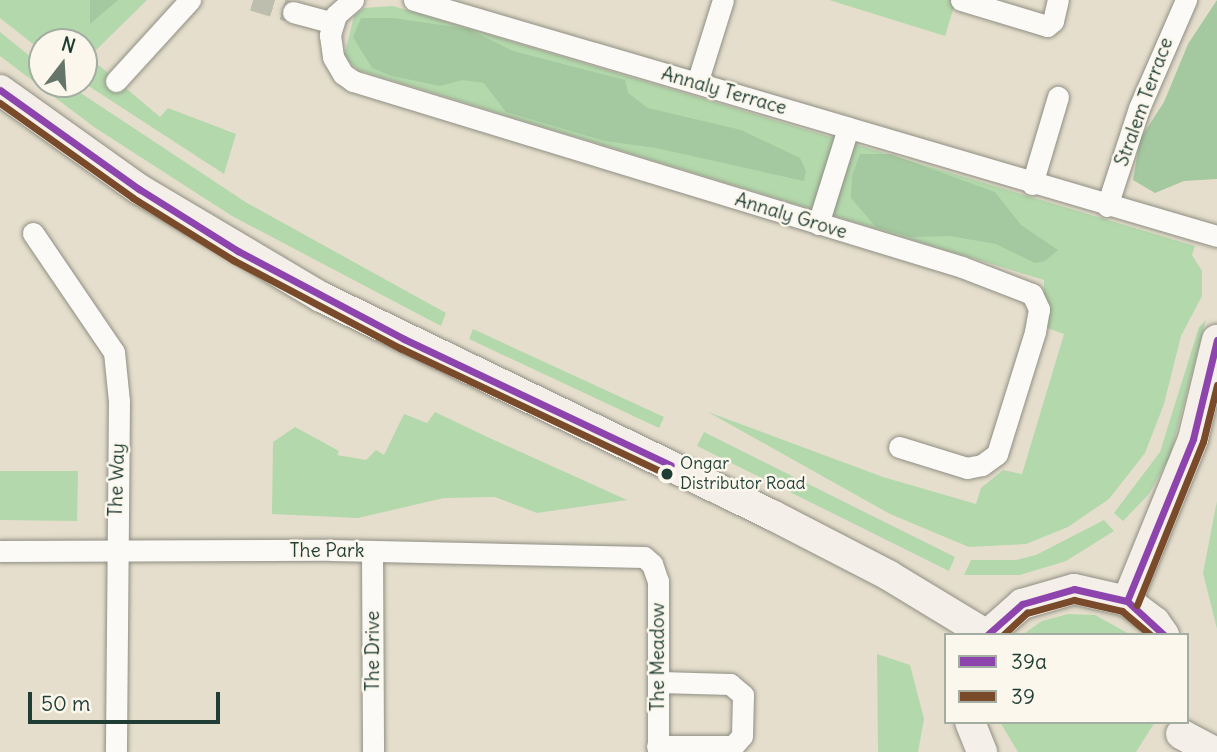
<!DOCTYPE html>
<html>
<head>
<meta charset="utf-8">
<style>
  body { margin:0 }
  #map { position:relative; width:1217px; height:752px; overflow:hidden; background:#e6decc; font-family:Delius,sans-serif }
  div>[style] { position:absolute }
  [style*='--x'] { left:calc(var(--x)*1px); top:calc(var(--y)*1px); width:calc(var(--w)*1px); rotate:calc(var(--a)*1deg) }
  .green>* { inset:0; background:#b3d8ab }
  .forest>* { inset:0; background:#a4c89f }
  .street-tunnel>* { height:21px; margin-top:-10.5px; transform-origin:0; background:repeating-linear-gradient(90deg,#bebeae 0 21px,transparent 0 31px) }
  .roads { filter:drop-shadow(0 0 2px #8e8f84) drop-shadow(0 0 2px #8e8f84) }
  .street>* { height:21px; margin:-10.5px; padding:0 10.5px; transform-origin:10.5px; border-radius:10.5px; background:#fbfaf7 }
  .secondary>* { height:30px; margin:-15px; padding:0 15px; transform-origin:15px; border-radius:15px; background:#f4f0e9 }
  .bus-1>* { height:7px; margin:-3.5px; padding:0 3.5px; transform-origin:3.5px; border-radius:3.5px; background:#8e44ad }
  .bus-2>* { height:7px; margin:-3.5px; padding:0 3.5px; transform-origin:3.5px; border-radius:3.5px; background:#7a4b2a }
  .dots>* { width:19px; height:19px; translate:-50% -50%; box-sizing:border-box; border:4px solid #fbf7ec; border-radius:50% }
  span { translate:-50% -50%; white-space:nowrap; text-align:center; line-height:1.15; -webkit-text-stroke:5px #fbf7ec; paint-order:stroke }
  .bus-label { font-size:17px; color:#1f3d34 }
  .left { translate:0 -50%; text-align:left }
  .street-label { font-size:19px; color:#1f3d34 }
  .legend { position:absolute; left:944px; top:633px; width:245px; height:91px; box-sizing:border-box; background:#fbf7ec; border:2px solid #a3ada2; margin:0; padding:9px 12px; list-style:none; font-size:21px; color:#1f3d34 }
  .legend li { display:flex; align-items:center; gap:14px; height:35px }
  .legend b { width:35px; border:2px solid #a3ada2 }
  .north { position:absolute; left:28px; top:28px; width:70px; height:70px; box-sizing:border-box; background:#fbf7ec; border:2px solid #a3ada2; border-radius:50%; rotate:17deg; font-size:19px; font-weight:700; line-height:28px; text-align:center; color:#1f3d34 }
  .north::after { content:''; display:block; margin:auto; width:24px; height:32px; background:#657569; clip-path:polygon(50% 0,100% 100%,50% 72%,0 100%) }
  .scale { position:absolute; left:28px; top:692px; width:192px; height:32px; box-sizing:border-box; border:4px solid #1f3d34; border-top:0; padding-left:9px; font-size:21px; line-height:24px; white-space:nowrap; color:#1f3d34; -webkit-text-stroke:5px #fbf7ec; paint-order:stroke }
</style>
</head>
<body>
<div id="map">
  <div class="green">
    <div style="clip-path:polygon(0 0,147px 0,89px 57px,160px 117px,168px 108px,236px 134px,224px 174px,84px 83px,84px 42px,42px 42px,42px 51px,0 18px)"></div>
    <div style="clip-path:polygon(829px 0,956px 0,945px 36px)"></div>
    <div style="clip-path:polygon(393px 6px,1195px 246px,1192px 255px,1202px 271px,1202px 296px,1181px 336px,1164px 404px,1145px 453px,1109px 499px,1068px 527px,1026px 544px,969px 547px,890px 514px,708px 412px,883px 477px,976px 504px,981px 488px,1003px 470px,1022px 474px,1064px 334px,1044px 327px,1044px 280px,358px 70px,344px 57px,354px 16px,364px 8px)"></div>
    <div style="clip-path:polygon(0 32px,42px 66px,42px 84px,67px 84px,247px 203px,446px 313px,441px 326px,232px 216px,94px 127px,0 56px)"></div>
    <div style="clip-path:polygon(1206px 320px,1170px 456px,1149px 494px,1123px 521px,1114px 513px,1160px 452px,1199px 327px)"></div>
    <div style="clip-path:polygon(473px 329px,664px 417px,659px 428px,469px 339px)"></div>
    <div style="clip-path:polygon(435px 412px,483px 435px,627px 500px,537px 513px,495px 497px,444px 498px,358px 518px,272px 514px,273px 442px,295px 427px,339px 451px,337px 455px,366px 460px,376px 450px,384px 455px,404px 414px,427px 423px)"></div>
    <div style="clip-path:polygon(704px 432px,955px 557px,949px 571px,697px 446px)"></div>
    <div style="clip-path:polygon(0 471px,78px 471px,77px 521px,0 520px)"></div>
    <div style="clip-path:polygon(1217px 501px,1217px 629px,1203px 573px)"></div>
    <div style="clip-path:polygon(1104px 520px,1114px 531px,1066px 561px,1020px 575px,964px 575px,971px 560px,1016px 560px,1036px 555px)"></div>
    <div style="clip-path:polygon(1068px 614px,1095px 615px,1131px 635px,1022px 635px,1042px 621px)"></div>
    <div style="clip-path:polygon(877px 654px,910px 665px,924px 719px,918px 752px,878px 752px)"></div>
    <div style="clip-path:polygon(1000px 722px,1155px 722px,1136px 752px,1018px 752px)"></div>
  </div>
  <div class="forest">
    <div style="clip-path:polygon(90px 0,118px 0,90px 24px)"></div>
    <div style="clip-path:polygon(1217px 0,1217px 179px,1184px 181px,1155px 193px,1133px 180px,1140px 139px,1164px 102px,1188px 44px)"></div>
    <div style="clip-path:polygon(361px 18px,393px 18px,468px 29px,513px 51px,625px 80px,628px 93px,648px 108px,741px 130px,800px 158px,806px 171px,804px 181px,656px 148px,605px 141px,506px 112px,484px 83px,462px 80px,440px 86px,392px 76px,372px 68px,353px 37px)"></div>
    <div style="clip-path:polygon(860px 154px,890px 154px,995px 192px,1021px 225px,1058px 250px,1045px 261px,1035px 263px,996px 244px,950px 236px,911px 237px,876px 227px,851px 198px,852px 176px)"></div>
  </div>
  <div class="street-tunnel">
    <div style="--x:253;--y:0;--w:42;--a:16.7"></div>
  </div>
  <div class="roads">
    <div class="street">
      <div style="--x:353;--y:0;--w:23;--a:139"></div>
      <div style="--x:336;--y:15;--w:21;--a:107"></div>
      <div style="--x:330;--y:35;--w:22;--a:82"></div>
      <div style="--x:333;--y:57;--w:20;--a:60"></div>
      <div style="--x:343;--y:74;--w:12;--a:35"></div>
      <div style="--x:353;--y:81;--w:637;--a:16.98"></div>
      <div style="--x:962;--y:267;--w:75;--a:21.1"></div>
      <div style="--x:1032;--y:294;--w:17;--a:65"></div>
      <div style="--x:1039;--y:309;--w:23;--a:100"></div>
      <div style="--x:1035;--y:332;--w:128;--a:107.3"></div>
      <div style="--x:997;--y:454;--w:19;--a:144"></div>
      <div style="--x:982;--y:465;--w:15;--a:169"></div>
      <div style="--x:967;--y:468;--w:71;--a:-162.8"></div>
      <div style="--x:414;--y:0;--w:837;--a:16.38"></div>
      <div style="--x:961;--y:0;--w:90;--a:16.8"></div>
      <div style="--x:1047;--y:26;--w:8;--a:-40"></div>
      <div style="--x:1053;--y:21;--w:22;--a:-77"></div>
      <div style="--x:293;--y:12;--w:39;--a:15"></div>
      <div style="--x:116;--y:81;--w:110;--a:-47.6"></div>
      <div style="--x:697;--y:83;--w:87;--a:-72.6"></div>
      <div style="--x:1032;--y:184;--w:91;--a:-73.4"></div>
      <div style="--x:1107;--y:206;--w:103;--a:-71.9"></div>
      <div style="--x:1139;--y:108;--w:118;--a:-66.5"></div>
      <div style="--x:818;--y:224;--w:101;--a:-72.6"></div>
      <div style="--x:33;--y:233;--w:144;--a:55.8"></div>
      <div style="--x:114;--y:352;--w:49;--a:84.2"></div>
      <div style="--x:119;--y:401;--w:351;--a:90.5"></div>
      <div style="--x:0;--y:551;--w:332;--a:-0.2"></div>
      <div style="--x:332;--y:550;--w:312;--a:1.3"></div>
      <div style="--x:644;--y:557;--w:11;--a:41"></div>
      <div style="--x:652;--y:564;--w:18;--a:71"></div>
      <div style="--x:658;--y:581;--w:171;--a:90"></div>
      <div style="--x:372;--y:551;--w:201;--a:89.7"></div>
      <div style="--x:657;--y:746;--w:76;--a:0"></div>
      <div style="--x:733;--y:746;--w:13;--a:-48"></div>
      <div style="--x:742;--y:736;--w:41;--a:-88.6"></div>
      <div style="--x:743;--y:695;--w:17;--a:-140"></div>
      <div style="--x:730;--y:684;--w:71;--a:-178.4"></div>
    </div>
    <div class="secondary">
      <div style="--x:0;--y:90;--w:171;--a:35.5"></div>
      <div style="--x:139;--y:189;--w:212;--a:30.7"></div>
      <div style="--x:321;--y:297;--w:501;--a:25.8"></div>
      <div style="--x:772;--y:515;--w:131;--a:27.3"></div>
      <div style="--x:888;--y:575;--w:116;--a:31.2"></div>
      <div style="--x:1127;--y:601;--w:175;--a:-67.8"></div>
      <div style="--x:1193;--y:439;--w:102;--a:-76.4"></div>
      <div style="--x:987;--y:635;--w:47;--a:-41.5"></div>
      <div style="--x:1022;--y:604;--w:54;--a:-16.1"></div>
      <div style="--x:1074;--y:589;--w:54;--a:12.8"></div>
      <div style="--x:1127;--y:601;--w:35;--a:37"></div>
      <div style="--x:1155;--y:622;--w:16;--a:55"></div>
      <div style="--x:970;--y:722;--w:32;--a:68"></div>
      <div style="--x:1181;--y:734;--w:38;--a:28"></div>
    </div>
  </div>
  <div class="bus-1">
    <div style="--x:0;--y:90;--w:171;--a:35.5"></div>
    <div style="--x:139;--y:189;--w:117;--a:32.1"></div>
    <div style="--x:238;--y:251;--w:188;--a:27.9"></div>
    <div style="--x:404;--y:339;--w:295;--a:25.3"></div>
    <div style="--x:1127;--y:601;--w:175;--a:-67.8"></div>
    <div style="--x:1193;--y:439;--w:102;--a:-76.4"></div>
    <div style="--x:987;--y:635;--w:47;--a:-41.5"></div>
    <div style="--x:1022;--y:604;--w:54;--a:-16.1"></div>
    <div style="--x:1074;--y:589;--w:54;--a:12.8"></div>
    <div style="--x:1127;--y:601;--w:50;--a:42.6"></div>
  </div>
  <div class="bus-2">
    <div style="--x:0;--y:103;--w:163;--a:35.5"></div>
    <div style="--x:133;--y:198;--w:118;--a:31.8"></div>
    <div style="--x:233;--y:260;--w:189;--a:27.8"></div>
    <div style="--x:400;--y:348;--w:295;--a:25.3"></div>
    <div style="--x:1137;--y:605;--w:176;--a:-68"></div>
    <div style="--x:1203;--y:442;--w:59;--a:-76.2"></div>
    <div style="--x:1003;--y:635;--w:33;--a:-43"></div>
    <div style="--x:1027;--y:613;--w:49;--a:-15.5"></div>
    <div style="--x:1074;--y:600;--w:49;--a:12.9"></div>
    <div style="--x:1122;--y:611;--w:38;--a:40"></div>
  </div>
  <div class="dots">
    <div style="left:667px;top:474px;background:#1f3d34"></div>
  </div>
  <div class="bus-label">
    <span class="left" style="left:680px;top:474px">Ongar<br>Distributor Road</span>
  </div>
  <div class="street-label">
    <span style="left:724px;top:91px;rotate:16deg">Annaly Terrace</span>
    <span style="left:1144px;top:102px;rotate:-70deg">Stralem Terrace</span>
    <span style="left:791px;top:216px;rotate:17deg">Annaly Grove</span>
    <span style="left:117px;top:480px;rotate:-88deg">The Way</span>
    <span style="left:327px;top:551px">The Park</span>
    <span style="left:373px;top:651px;rotate:-90deg">The Drive</span>
    <span style="left:658px;top:657px;rotate:-90deg">The Meadow</span>
  </div>
  <ul class="legend">
  <li><b style="height:9px;background:#8e44ad"></b>39a</li>
  <li><b style="height:9px;background:#7a4b2a"></b>39</li>
  </ul>
  <div class="north">N</div>
  <div class="scale">50 m</div>
</div>
</body>
</html>
